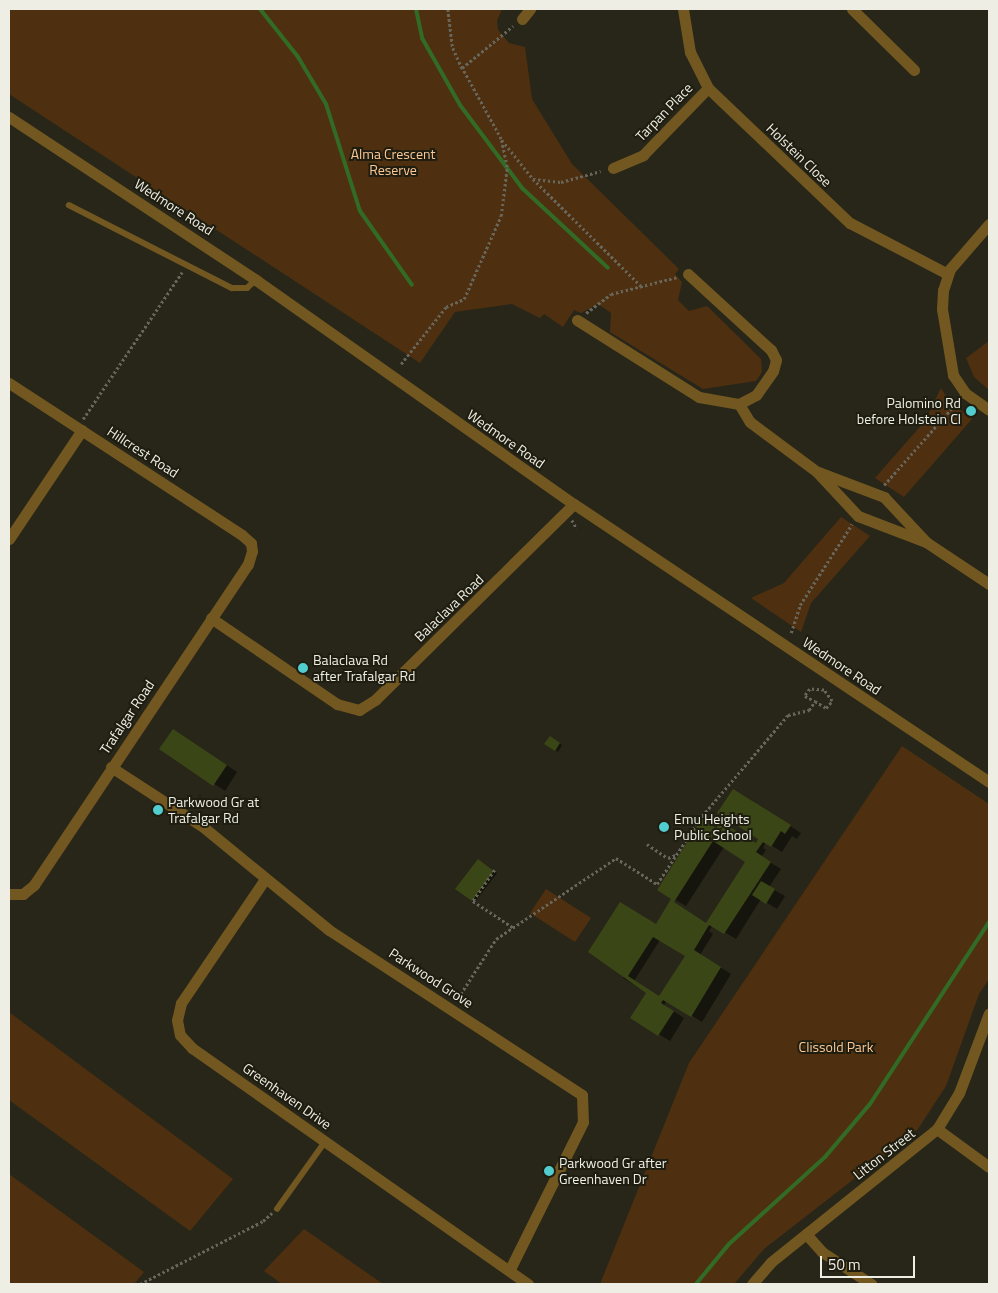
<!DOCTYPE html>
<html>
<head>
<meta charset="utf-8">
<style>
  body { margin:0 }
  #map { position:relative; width:998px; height:1293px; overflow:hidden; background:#282619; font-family:"Titillium Web",sans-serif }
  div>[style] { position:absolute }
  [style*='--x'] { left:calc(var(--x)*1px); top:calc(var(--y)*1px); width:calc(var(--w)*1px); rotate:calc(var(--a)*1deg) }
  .green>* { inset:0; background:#4e3010 }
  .shadow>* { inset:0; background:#0007 }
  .stream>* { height:4px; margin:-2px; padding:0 2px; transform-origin:2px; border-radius:2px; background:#326b26 }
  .building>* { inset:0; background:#3b4617 }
  .path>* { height:2.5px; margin-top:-1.25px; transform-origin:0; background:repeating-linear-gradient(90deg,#68665a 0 2.5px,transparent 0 5px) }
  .lane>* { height:5.5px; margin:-2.75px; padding:0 2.75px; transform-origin:2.75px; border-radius:2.75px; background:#725820 }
  .street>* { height:11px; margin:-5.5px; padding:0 5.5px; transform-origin:5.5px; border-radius:5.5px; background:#725820 }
  .dots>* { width:14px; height:14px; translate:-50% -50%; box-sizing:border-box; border:2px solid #1e1d10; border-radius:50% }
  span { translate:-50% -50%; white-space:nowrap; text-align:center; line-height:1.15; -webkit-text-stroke:4px #1e1d10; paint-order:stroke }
  .street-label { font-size:14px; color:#efeee5 }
  .park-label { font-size:14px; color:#fcc795 }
  .poi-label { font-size:14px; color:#efeee5 }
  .right { translate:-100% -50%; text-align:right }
  .left { translate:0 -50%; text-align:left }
  .frame { position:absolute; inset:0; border:10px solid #efeee5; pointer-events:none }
  .scale { position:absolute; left:820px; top:1256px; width:95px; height:22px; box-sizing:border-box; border:2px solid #efeee5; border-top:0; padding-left:6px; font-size:15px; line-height:18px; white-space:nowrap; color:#efeee5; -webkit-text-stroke:4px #1e1d10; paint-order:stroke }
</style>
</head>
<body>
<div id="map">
  <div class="green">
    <div style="clip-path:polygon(9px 9px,502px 9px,497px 21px,498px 30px,509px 43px,525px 47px,532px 99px,572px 164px,679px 269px,675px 274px,682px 282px,678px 300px,689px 311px,707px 306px,761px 359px,762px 372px,756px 381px,703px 389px,610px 332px,611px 313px,598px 304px,581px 313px,574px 310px,563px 327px,544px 314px,540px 318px,512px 304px,455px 312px,420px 363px,9px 94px)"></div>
    <div style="clip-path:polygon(989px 341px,989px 390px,974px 377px,966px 358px)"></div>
    <div style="clip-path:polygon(941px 388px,949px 401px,972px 419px,904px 497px,875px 478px,925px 421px)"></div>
    <div style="clip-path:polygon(841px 517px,870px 536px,811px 603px,801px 632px,751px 598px,784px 583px)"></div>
    <div style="clip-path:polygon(902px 746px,989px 804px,989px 979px,979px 994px,946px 1086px,918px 1129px,764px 1249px,734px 1284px,600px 1284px,689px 1063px)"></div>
    <div style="clip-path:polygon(546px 889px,591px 918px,575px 942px,530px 913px)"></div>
    <div style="clip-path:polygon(9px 1012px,233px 1179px,190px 1231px,9px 1100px)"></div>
    <div style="clip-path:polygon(9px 1174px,144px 1272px,134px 1284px,9px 1284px)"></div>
    <div style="clip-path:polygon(304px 1229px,383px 1284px,282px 1284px,264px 1271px)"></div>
  </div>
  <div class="shadow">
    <div style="clip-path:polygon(174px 730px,237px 772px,225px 791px,161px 749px)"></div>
    <div style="clip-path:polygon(550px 738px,562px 745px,558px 752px,546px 744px)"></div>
    <div style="clip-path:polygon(evenodd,744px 796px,801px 833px,797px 839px,792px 836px,782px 852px,766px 842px,763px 848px,766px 850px,761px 857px,781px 869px,769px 887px,785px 896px,777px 909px,761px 899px,736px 939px,713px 925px,709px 931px,713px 934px,700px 955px,731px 974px,702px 1022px,667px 1000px,664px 1005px,684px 1018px,670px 1041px,632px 1018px,654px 997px,623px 978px,656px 925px,707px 924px,746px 862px,724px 847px,686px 906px,659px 890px,724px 818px,729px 821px,744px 796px,731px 820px,765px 841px,764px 843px,759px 840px,756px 844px,727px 826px,731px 820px,744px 796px,660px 940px,686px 956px,660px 998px,634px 981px,660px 940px)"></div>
    <div style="clip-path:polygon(482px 862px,497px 873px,475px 902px,472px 900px)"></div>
  </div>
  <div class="stream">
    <div style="--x:260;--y:9;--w:61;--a:51.6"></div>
    <div style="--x:298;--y:57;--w:55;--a:59.2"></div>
    <div style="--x:326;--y:104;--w:112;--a:72.4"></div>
    <div style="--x:360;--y:211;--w:90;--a:54.9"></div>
    <div style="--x:416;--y:9;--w:30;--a:78"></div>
    <div style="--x:422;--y:38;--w:77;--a:60.4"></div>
    <div style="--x:460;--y:105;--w:104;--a:53.2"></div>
    <div style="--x:522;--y:188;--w:117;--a:42.9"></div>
    <div style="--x:696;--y:1284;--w:52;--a:-50.5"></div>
    <div style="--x:729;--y:1244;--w:130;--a:-42.2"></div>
    <div style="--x:825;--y:1157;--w:70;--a:-49.7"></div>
    <div style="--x:870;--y:1104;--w:217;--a:-56.8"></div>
  </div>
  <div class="building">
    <div style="clip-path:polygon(173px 729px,227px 765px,213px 786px,159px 749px)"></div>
    <div style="clip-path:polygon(550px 736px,560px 743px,555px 751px,544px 744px)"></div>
    <div style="clip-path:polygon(evenodd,733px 789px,791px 825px,785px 834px,781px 831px,771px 847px,763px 842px,756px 852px,771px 862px,724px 934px,709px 925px,694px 950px,721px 967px,691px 1017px,663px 1000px,661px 1003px,674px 1011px,658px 1036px,630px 1018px,646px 993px,588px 952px,620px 902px,656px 924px,671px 899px,657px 890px,702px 819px,716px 828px,723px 816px,717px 813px,733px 789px,727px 819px,758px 839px,756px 843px,725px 824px,717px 835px,727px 819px,733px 789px,713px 841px,745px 862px,706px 923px,674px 902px,713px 841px,733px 789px,653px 937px,685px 956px,659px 996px,628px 976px,653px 937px)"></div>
    <div style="clip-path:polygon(478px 859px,494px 871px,472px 901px,455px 889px)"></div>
    <div style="clip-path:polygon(761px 881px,775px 889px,766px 904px,752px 895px)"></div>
  </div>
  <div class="path">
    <div style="--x:448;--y:9;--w:39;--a:83"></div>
    <div style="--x:453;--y:48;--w:22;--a:66"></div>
    <div style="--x:462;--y:68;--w:66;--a:-39.5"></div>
    <div style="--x:502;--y:140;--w:50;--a:51.5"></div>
    <div style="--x:533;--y:179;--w:28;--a:6"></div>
    <div style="--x:561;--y:182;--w:41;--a:-15.4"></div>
    <div style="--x:533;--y:179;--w:152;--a:44.7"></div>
    <div style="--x:586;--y:313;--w:31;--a:-37"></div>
    <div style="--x:611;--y:294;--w:68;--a:-14.4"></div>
    <div style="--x:401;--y:364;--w:73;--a:-51.7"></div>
    <div style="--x:446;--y:307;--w:20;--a:-24"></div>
    <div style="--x:464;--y:299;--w:91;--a:-66"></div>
    <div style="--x:501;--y:216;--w:49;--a:-83"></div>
    <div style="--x:507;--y:167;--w:29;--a:-102"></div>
    <div style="--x:501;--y:139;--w:81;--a:-118.8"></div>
    <div style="--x:83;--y:419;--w:177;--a:-56"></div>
    <div style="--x:884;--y:485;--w:112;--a:-48.6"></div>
    <div style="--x:572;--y:520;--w:10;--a:61"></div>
    <div style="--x:791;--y:633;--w:29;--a:-72"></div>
    <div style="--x:800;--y:605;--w:96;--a:-57.3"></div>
    <div style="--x:647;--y:844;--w:25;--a:34"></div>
    <div style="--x:668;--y:858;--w:9;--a:-21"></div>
    <div style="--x:495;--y:870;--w:38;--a:125"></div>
    <div style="--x:473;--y:901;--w:49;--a:33.4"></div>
    <div style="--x:458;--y:998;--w:70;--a:-57.2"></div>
    <div style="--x:496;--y:939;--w:145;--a:-34"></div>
    <div style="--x:616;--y:858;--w:49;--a:32.4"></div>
    <div style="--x:657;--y:884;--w:82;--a:-56.5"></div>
    <div style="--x:702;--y:816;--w:133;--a:-49.6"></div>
    <div style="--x:788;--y:715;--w:22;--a:-13"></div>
    <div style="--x:809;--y:710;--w:11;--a:-56"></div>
    <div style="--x:815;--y:701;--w:13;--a:32"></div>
    <div style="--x:826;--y:708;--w:9;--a:-49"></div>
    <div style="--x:832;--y:701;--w:14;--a:-126"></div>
    <div style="--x:824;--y:690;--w:14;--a:-176"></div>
    <div style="--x:810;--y:689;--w:9;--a:126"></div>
    <div style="--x:805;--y:696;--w:11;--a:27"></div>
    <div style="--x:140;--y:1284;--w:138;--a:-27.1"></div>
    <div style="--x:263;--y:1221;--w:12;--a:-42"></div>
  </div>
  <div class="lane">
    <div style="--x:69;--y:205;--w:183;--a:27"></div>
    <div style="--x:232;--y:288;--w:15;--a:0"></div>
    <div style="--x:247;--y:288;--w:12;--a:-42"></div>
    <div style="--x:277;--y:1209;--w:82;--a:-54.4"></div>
  </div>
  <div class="street">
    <div style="--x:683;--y:9;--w:44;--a:80.8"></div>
    <div style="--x:690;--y:52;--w:40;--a:63.4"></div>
    <div style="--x:708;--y:88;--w:196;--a:43.6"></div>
    <div style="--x:850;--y:223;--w:110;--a:27.5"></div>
    <div style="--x:852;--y:9;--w:87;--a:44.5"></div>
    <div style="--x:522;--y:19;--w:13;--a:-51"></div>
    <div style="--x:9;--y:117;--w:296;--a:33.4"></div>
    <div style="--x:256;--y:280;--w:389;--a:35.2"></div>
    <div style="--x:574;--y:504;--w:500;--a:33.8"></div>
    <div style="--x:613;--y:168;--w:33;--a:-23"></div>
    <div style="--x:643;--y:155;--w:93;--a:-45.9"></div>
    <div style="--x:989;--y:224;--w:60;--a:130.9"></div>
    <div style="--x:950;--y:269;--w:22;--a:108"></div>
    <div style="--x:943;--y:290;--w:19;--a:93"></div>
    <div style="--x:942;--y:309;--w:67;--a:80.5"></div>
    <div style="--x:953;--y:375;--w:22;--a:56"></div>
    <div style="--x:965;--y:393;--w:29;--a:35"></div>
    <div style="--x:688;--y:274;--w:113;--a:42.5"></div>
    <div style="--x:771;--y:350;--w:11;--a:63"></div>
    <div style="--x:776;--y:360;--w:11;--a:105"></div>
    <div style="--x:773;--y:371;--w:29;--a:125"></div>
    <div style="--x:756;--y:395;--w:19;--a:152"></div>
    <div style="--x:577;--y:320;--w:144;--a:32.3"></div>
    <div style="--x:699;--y:397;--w:41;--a:9.9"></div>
    <div style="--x:9;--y:383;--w:278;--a:33.1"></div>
    <div style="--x:242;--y:535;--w:12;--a:42"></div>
    <div style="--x:251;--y:543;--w:8;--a:83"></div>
    <div style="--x:252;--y:551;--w:14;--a:107"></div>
    <div style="--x:248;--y:564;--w:386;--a:123.7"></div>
    <div style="--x:34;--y:885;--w:14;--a:141"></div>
    <div style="--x:23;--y:894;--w:14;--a:180"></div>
    <div style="--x:739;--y:404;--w:21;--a:59"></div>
    <div style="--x:750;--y:422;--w:84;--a:36.7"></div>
    <div style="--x:817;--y:472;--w:60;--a:47"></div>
    <div style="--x:858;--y:516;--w:73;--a:20.9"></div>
    <div style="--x:818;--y:472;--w:71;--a:20.7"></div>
    <div style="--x:884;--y:497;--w:62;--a:47"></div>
    <div style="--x:926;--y:542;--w:76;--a:33.7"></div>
    <div style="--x:9;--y:539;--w:131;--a:-56.2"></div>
    <div style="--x:211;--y:618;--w:153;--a:34.3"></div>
    <div style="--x:337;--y:704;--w:23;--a:15"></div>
    <div style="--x:359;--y:710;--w:19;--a:-32"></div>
    <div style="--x:375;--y:700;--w:279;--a:-44.6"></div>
    <div style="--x:111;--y:767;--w:108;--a:33"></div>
    <div style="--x:202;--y:826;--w:164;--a:39.3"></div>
    <div style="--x:329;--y:930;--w:302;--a:33.1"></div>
    <div style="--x:582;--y:1095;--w:27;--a:88"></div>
    <div style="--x:583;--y:1122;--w:166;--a:116.4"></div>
    <div style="--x:265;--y:879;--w:150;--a:124.1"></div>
    <div style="--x:181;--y:1003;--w:17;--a:103"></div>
    <div style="--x:177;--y:1020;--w:15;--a:79"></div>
    <div style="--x:180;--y:1035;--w:18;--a:47"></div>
    <div style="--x:192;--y:1048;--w:411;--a:35.1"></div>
    <div style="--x:937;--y:1129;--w:64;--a:36.2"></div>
    <div style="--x:806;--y:1234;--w:24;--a:48"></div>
    <div style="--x:822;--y:1252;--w:59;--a:33.1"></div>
    <div style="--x:752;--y:1284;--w:29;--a:-49"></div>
    <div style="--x:771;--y:1262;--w:213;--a:-38.7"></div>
    <div style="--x:937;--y:1129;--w:42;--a:-58.6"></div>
    <div style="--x:959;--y:1093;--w:85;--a:-69.4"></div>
  </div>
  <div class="dots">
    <div style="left:971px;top:411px;background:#52cdcf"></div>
    <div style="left:303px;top:668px;background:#52cdcf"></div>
    <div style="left:158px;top:810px;background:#52cdcf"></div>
    <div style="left:664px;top:827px;background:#52cdcf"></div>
    <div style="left:549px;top:1171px;background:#52cdcf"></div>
  </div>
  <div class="street-label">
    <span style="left:664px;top:112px;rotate:-46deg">Tarpan Place</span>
    <span style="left:799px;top:155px;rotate:44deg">Holstein Close</span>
    <span style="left:174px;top:207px;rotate:33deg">Wedmore Road</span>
    <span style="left:506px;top:439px;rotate:35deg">Wedmore Road</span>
    <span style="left:143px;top:452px;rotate:33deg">Hillcrest Road</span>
    <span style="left:449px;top:608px;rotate:-44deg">Balaclava Road</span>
    <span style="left:842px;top:666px;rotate:34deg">Wedmore Road</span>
    <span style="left:127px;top:717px;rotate:-56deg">Trafalgar Road</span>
    <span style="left:431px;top:978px;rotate:33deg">Parkwood Grove</span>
    <span style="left:287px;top:1096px;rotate:35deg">Greenhaven Drive</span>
    <span style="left:884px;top:1154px;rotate:-38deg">Litton Street</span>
  </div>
  <div class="park-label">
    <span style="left:393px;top:162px">Alma Crescent<br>Reserve</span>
    <span style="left:836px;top:1047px">Clissold Park</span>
  </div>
  <div class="poi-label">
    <span class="right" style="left:961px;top:411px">Palomino Rd<br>before Holstein Cl</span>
    <span class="left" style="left:313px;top:668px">Balaclava Rd<br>after Trafalgar Rd</span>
    <span class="left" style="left:168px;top:810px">Parkwood Gr at<br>Trafalgar Rd</span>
    <span class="left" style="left:674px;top:827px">Emu Heights<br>Public School</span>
    <span class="left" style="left:559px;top:1171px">Parkwood Gr after<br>Greenhaven Dr</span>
  </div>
  <div class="frame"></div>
  <div class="scale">50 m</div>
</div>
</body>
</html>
